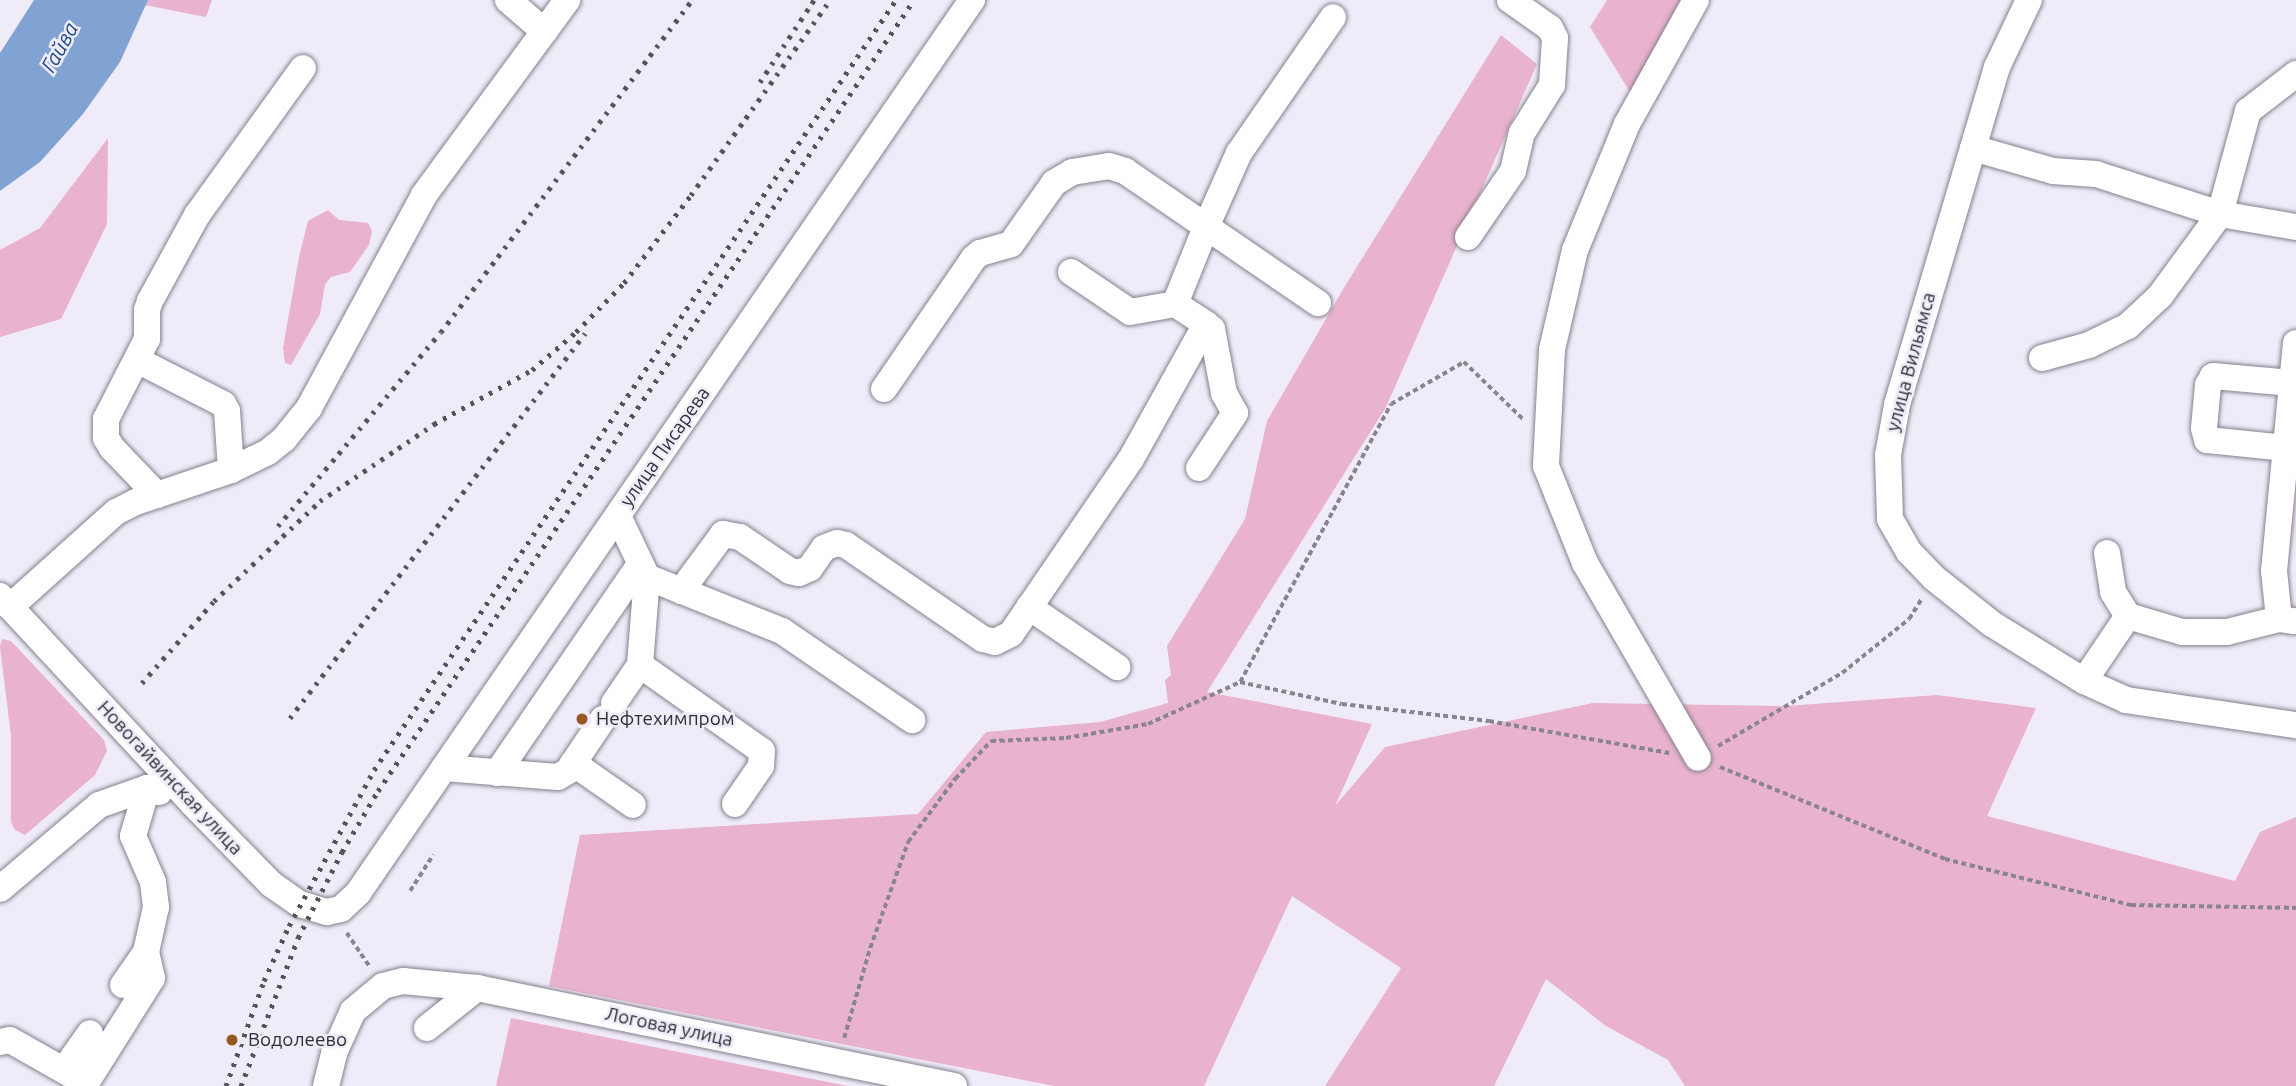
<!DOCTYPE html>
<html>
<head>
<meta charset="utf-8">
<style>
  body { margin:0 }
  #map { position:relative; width:2296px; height:1086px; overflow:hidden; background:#f0ebf9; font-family:Ubuntu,sans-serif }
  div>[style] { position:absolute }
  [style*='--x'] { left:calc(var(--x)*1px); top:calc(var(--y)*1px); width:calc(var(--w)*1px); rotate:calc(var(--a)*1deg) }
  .green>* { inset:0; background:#e9b2cd }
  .water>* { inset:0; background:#81a3d3 }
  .path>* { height:3.5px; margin-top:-1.75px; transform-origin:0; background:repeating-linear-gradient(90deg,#89858f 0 5px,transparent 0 8.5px) }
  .roads { filter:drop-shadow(0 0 2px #85808e) drop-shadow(0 0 2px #85808e) }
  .minor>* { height:26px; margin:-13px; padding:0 13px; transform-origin:13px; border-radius:13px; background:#fff }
  .rail>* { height:5px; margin-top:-2.5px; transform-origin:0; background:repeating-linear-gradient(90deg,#55535a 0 3.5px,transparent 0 10.5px) }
  .dots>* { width:19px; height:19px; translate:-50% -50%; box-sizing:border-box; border:4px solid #f0ebf9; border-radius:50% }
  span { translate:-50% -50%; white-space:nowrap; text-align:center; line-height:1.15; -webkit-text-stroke:5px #f0ebf9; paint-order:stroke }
  .street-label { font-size:19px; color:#302e34 }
  .poi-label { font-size:19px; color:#302e34 }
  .left { translate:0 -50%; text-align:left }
  .water-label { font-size:21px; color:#1f4b85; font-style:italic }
</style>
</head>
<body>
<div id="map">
  <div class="green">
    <div style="clip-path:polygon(148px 0,212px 0,206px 17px,145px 5px)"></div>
    <div style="clip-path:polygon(1607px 0,1681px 0,1630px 92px,1590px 27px)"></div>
    <div style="clip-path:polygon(1501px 35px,1537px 64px,1386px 407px,1207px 692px,1372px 724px,1335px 806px,1385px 747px,1593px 703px,1786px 706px,1937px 695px,2036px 708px,1987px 816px,2235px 881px,2260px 832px,2296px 817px,2296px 1086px,1685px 1086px,1668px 1060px,1606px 1026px,1546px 979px,1494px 1086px,1325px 1086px,1401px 968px,1292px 896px,1204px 1086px,1054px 1086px,549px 986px,580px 835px,918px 814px,986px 732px,1100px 722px,1168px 703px,1165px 680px,1171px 675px,1167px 646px,1245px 519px,1267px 421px,1345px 286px)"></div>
    <div style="clip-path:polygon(108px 138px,107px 224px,61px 319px,0 337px,0 250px,40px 228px)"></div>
    <div style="clip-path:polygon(328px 210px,339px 220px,368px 223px,372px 231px,369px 245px,350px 272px,331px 277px,325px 284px,320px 314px,291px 365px,285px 363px,283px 348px,299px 257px,308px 221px)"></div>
    <div style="clip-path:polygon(2px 639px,11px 641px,104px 740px,107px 751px,95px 775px,25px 835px,15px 830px,11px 822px,11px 736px,0 647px)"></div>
    <div style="clip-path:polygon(511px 1018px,778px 1072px,848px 1086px,496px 1086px)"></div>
  </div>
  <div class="water">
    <div style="clip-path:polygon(34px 0,148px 0,120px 62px,83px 114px,40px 162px,0 191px,0 53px)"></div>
  </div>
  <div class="path">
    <div style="--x:1240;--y:682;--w:316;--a:-61.5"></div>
    <div style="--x:1391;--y:404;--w:84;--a:-29.9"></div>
    <div style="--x:1464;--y:362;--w:83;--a:44"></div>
    <div style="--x:1718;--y:746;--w:144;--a:-30.5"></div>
    <div style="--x:1842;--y:673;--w:86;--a:-38.9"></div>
    <div style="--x:1909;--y:619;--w:25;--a:-58"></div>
    <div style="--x:1720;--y:767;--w:243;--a:22.2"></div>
    <div style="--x:1945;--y:859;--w:192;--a:13.9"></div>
    <div style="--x:2131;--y:905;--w:165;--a:1"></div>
    <div style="--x:410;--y:891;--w:43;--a:-57.4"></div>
    <div style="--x:347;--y:933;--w:41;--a:55.9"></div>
    <div style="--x:844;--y:1038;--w:94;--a:-73.9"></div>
    <div style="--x:870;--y:948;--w:113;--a:-70.3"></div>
    <div style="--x:908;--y:842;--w:79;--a:-53.3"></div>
    <div style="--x:955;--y:779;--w:52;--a:-46.5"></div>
    <div style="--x:991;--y:741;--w:75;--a:-2.3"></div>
    <div style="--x:1066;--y:738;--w:83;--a:-9.7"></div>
    <div style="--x:1148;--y:724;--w:101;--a:-24.5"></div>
    <div style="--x:1240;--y:682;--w:104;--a:12.2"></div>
    <div style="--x:1342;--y:704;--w:148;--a:6.6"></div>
    <div style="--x:1489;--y:721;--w:183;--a:10.1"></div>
  </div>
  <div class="roads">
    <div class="minor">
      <div style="--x:508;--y:0;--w:48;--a:40.7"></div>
      <div style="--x:1696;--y:0;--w:142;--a:119.1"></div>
      <div style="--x:1627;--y:124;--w:136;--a:112.4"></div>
      <div style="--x:1575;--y:250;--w:103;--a:103"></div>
      <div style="--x:1552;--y:350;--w:116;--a:93"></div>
      <div style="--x:1546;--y:466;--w:105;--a:68.1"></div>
      <div style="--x:1585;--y:563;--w:225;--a:59.9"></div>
      <div style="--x:2029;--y:0;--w:74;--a:115.5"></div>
      <div style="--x:1997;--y:67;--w:352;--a:106.5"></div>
      <div style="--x:1897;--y:405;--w:51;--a:100.2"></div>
      <div style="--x:1888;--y:455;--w:64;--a:88.2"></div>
      <div style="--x:1890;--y:519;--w:38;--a:60"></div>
      <div style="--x:1909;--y:552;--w:36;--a:46"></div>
      <div style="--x:1934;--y:578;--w:74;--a:38.4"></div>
      <div style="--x:1992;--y:624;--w:108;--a:31.8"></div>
      <div style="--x:2084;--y:681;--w:46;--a:24.3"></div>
      <div style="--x:2126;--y:700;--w:172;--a:8.4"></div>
      <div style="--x:1973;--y:148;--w:83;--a:16"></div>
      <div style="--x:2053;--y:171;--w:43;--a:4"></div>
      <div style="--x:2096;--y:174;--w:130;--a:17.9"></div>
      <div style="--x:2220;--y:214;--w:107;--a:-74.8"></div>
      <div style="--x:2248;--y:111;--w:61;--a:-37.6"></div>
      <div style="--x:1468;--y:237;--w:80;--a:-55.7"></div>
      <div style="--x:1513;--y:171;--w:39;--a:-77"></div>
      <div style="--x:1522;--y:133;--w:57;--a:-58"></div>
      <div style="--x:1552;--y:85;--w:47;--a:-86.3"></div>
      <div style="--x:1555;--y:38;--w:11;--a:-117"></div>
      <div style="--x:1550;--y:28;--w:49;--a:-145"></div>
      <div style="--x:1071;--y:272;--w:71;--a:34.1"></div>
      <div style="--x:1130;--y:312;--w:46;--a:-10.1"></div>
      <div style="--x:2042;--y:358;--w:49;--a:-15.5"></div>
      <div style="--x:2089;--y:345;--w:43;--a:-26"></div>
      <div style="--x:2128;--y:326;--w:44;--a:-43.2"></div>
      <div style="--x:2160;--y:296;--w:102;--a:-53.8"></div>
      <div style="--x:2220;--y:214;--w:77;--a:9.7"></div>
      <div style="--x:137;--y:360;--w:97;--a:27.1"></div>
      <div style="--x:223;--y:404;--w:8;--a:60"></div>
      <div style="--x:227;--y:411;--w:59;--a:86.1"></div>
      <div style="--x:884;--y:389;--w:159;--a:-55.5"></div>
      <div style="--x:974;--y:258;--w:8;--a:-40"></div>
      <div style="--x:980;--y:253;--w:32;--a:-16"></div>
      <div style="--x:1011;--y:244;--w:75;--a:-54.8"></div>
      <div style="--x:1054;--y:183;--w:21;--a:-31"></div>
      <div style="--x:1072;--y:172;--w:37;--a:-9"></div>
      <div style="--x:1109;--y:166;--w:17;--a:17"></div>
      <div style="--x:1125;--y:171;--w:234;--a:34.4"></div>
      <div style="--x:2286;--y:448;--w:79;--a:-174.2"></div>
      <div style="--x:2207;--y:440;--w:12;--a:-104"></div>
      <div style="--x:2204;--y:428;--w:43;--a:-84.7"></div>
      <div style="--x:2208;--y:385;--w:10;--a:-61"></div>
      <div style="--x:2213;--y:376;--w:79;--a:5.1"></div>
      <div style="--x:1199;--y:468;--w:66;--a:-56.8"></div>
      <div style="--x:1235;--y:413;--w:23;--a:-119"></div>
      <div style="--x:1224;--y:393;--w:65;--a:-100.6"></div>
      <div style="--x:1212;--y:329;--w:8;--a:-140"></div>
      <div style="--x:157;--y:495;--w:65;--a:-133.8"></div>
      <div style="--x:112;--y:448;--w:12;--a:-121"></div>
      <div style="--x:106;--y:438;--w:19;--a:-90"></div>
      <div style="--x:106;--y:419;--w:90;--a:-62.9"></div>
      <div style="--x:147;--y:339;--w:29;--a:-90"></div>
      <div style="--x:147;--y:310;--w:9;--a:-72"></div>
      <div style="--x:150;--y:301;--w:98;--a:-61.3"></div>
      <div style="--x:197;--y:215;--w:181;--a:-54.2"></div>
      <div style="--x:2107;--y:553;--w:39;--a:81"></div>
      <div style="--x:2113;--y:592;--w:28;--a:58"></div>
      <div style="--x:647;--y:577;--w:145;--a:21.8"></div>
      <div style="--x:782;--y:631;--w:158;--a:34.4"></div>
      <div style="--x:681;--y:591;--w:71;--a:-53.6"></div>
      <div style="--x:723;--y:534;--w:17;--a:10"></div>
      <div style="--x:740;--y:537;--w:60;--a:34.2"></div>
      <div style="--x:790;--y:571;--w:9;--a:13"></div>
      <div style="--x:799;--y:573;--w:12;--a:-24"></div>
      <div style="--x:810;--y:568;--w:24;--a:-55"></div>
      <div style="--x:824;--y:548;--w:14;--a:-21"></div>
      <div style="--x:837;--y:543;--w:9;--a:13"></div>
      <div style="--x:846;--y:545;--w:166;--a:34.5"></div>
      <div style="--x:983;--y:639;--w:12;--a:14"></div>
      <div style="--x:995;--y:642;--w:18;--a:-27"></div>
      <div style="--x:1011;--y:634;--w:212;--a:-55.6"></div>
      <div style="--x:1131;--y:459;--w:154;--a:-60.9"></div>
      <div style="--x:1206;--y:324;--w:37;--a:-147"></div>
      <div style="--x:1175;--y:304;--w:83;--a:-68.1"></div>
      <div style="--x:1206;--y:227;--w:81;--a:-66"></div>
      <div style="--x:1239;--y:153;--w:165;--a:-55.3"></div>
      <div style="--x:0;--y:596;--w:284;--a:47.1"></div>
      <div style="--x:193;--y:804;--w:112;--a:45.7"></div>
      <div style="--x:271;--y:884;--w:35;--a:35"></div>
      <div style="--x:300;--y:904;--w:28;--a:17"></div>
      <div style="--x:327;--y:912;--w:14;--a:-12"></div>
      <div style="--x:341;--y:909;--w:23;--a:-43"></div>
      <div style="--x:358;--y:893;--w:1084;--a:-55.49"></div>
      <div style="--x:10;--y:607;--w:142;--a:-41.9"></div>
      <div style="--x:116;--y:512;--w:22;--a:-27"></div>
      <div style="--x:136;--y:502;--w:100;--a:-18.6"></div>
      <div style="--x:231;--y:470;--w:41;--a:-25.9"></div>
      <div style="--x:268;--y:452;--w:21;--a:-39"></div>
      <div style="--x:284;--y:439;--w:40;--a:-51"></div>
      <div style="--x:309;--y:408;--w:242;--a:-61.6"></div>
      <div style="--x:424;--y:195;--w:242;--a:-53.7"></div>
      <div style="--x:1029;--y:607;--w:107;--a:34.3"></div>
      <div style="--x:2279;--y:619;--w:48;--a:-95.9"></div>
      <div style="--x:2274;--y:571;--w:229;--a:-84.5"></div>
      <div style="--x:640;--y:665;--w:149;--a:35.2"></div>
      <div style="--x:762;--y:751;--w:15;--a:94"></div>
      <div style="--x:761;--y:766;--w:46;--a:124.4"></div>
      <div style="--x:2084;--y:681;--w:78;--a:-55.9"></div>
      <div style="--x:2128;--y:616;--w:56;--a:16.5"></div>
      <div style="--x:2182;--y:632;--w:45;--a:0"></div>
      <div style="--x:2227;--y:632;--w:54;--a:-14"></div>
      <div style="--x:2279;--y:619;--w:15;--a:8"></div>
      <div style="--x:614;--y:703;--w:46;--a:-55.6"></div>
      <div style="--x:640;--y:665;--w:88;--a:-85.5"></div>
      <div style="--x:647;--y:577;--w:68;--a:-115.4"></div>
      <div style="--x:573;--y:763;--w:73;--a:35"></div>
      <div style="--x:444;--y:768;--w:114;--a:4.5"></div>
      <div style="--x:558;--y:777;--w:12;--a:-31"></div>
      <div style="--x:568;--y:771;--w:63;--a:-56.1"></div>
      <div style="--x:497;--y:773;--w:253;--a:-55.6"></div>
      <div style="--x:0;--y:889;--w:130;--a:-40.3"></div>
      <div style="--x:99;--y:805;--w:51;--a:-19.5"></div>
      <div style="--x:147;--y:788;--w:13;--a:18"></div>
      <div style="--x:123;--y:985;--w:40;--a:-55.1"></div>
      <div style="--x:427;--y:1028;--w:64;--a:-38.7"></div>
      <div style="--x:0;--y:1042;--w:10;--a:-11"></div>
      <div style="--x:10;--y:1040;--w:87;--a:29.5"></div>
      <div style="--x:86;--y:1083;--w:124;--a:-57.8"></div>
      <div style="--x:152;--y:978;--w:27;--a:-103"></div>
      <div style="--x:146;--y:952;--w:46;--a:-77.5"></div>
      <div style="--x:156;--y:907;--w:25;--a:-97"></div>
      <div style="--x:153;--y:882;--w:50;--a:-113.5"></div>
      <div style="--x:133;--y:836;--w:50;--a:-73.7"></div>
      <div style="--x:64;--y:1070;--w:45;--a:-54.9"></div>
      <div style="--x:326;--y:1086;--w:34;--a:-76"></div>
      <div style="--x:334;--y:1053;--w:46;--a:-65.7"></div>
      <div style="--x:353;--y:1011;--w:39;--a:-40"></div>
      <div style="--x:383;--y:986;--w:21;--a:-14"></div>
      <div style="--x:403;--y:981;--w:74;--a:5.4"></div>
      <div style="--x:477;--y:988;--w:487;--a:11.6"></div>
    </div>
  </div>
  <div class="rail">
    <div style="--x:760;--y:82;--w:98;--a:-56.6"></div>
    <div style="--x:278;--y:526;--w:253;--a:-50"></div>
    <div style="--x:441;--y:332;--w:416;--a:-52.9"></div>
    <div style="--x:142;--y:683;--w:109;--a:-48.7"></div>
    <div style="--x:214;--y:601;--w:146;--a:-43.3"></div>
    <div style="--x:320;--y:501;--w:138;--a:-34"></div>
    <div style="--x:434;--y:424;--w:112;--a:-28.9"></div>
    <div style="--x:532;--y:370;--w:58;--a:-40.8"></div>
    <div style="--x:576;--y:332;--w:69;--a:-45.6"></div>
    <div style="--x:624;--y:283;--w:111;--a:-52.7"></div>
    <div style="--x:691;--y:195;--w:239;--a:-54.5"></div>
    <div style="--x:290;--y:718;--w:485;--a:-52.5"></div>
    <div style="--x:226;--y:1086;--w:112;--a:-70.1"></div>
    <div style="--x:264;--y:981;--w:60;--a:-65.6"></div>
    <div style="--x:289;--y:926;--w:178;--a:-61.4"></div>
    <div style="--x:374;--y:770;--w:930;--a:-55.87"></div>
    <div style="--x:241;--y:1086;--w:159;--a:-68.9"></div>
    <div style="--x:298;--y:938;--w:97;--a:-62.9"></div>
    <div style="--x:342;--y:852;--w:71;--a:-59.5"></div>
    <div style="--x:378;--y:791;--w:955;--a:-55.88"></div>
  </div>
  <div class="dots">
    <div style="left:582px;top:719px;background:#975622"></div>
    <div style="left:232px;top:1040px;background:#975622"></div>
  </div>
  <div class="street-label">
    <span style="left:1911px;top:362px;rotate:-75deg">улица Вильямса</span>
    <span style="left:665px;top:447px;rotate:-55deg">улица Писарева</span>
    <span style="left:170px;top:778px;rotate:47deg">Новогайвинская улица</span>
    <span style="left:669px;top:1027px;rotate:12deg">Логовая улица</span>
  </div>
  <div class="poi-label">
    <span class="left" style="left:596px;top:719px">Нефтехимпром</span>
    <span class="left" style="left:248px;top:1040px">Водолеево</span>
  </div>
  <div class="water-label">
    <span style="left:59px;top:47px;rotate:-61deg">Гайва</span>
  </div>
</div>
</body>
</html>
